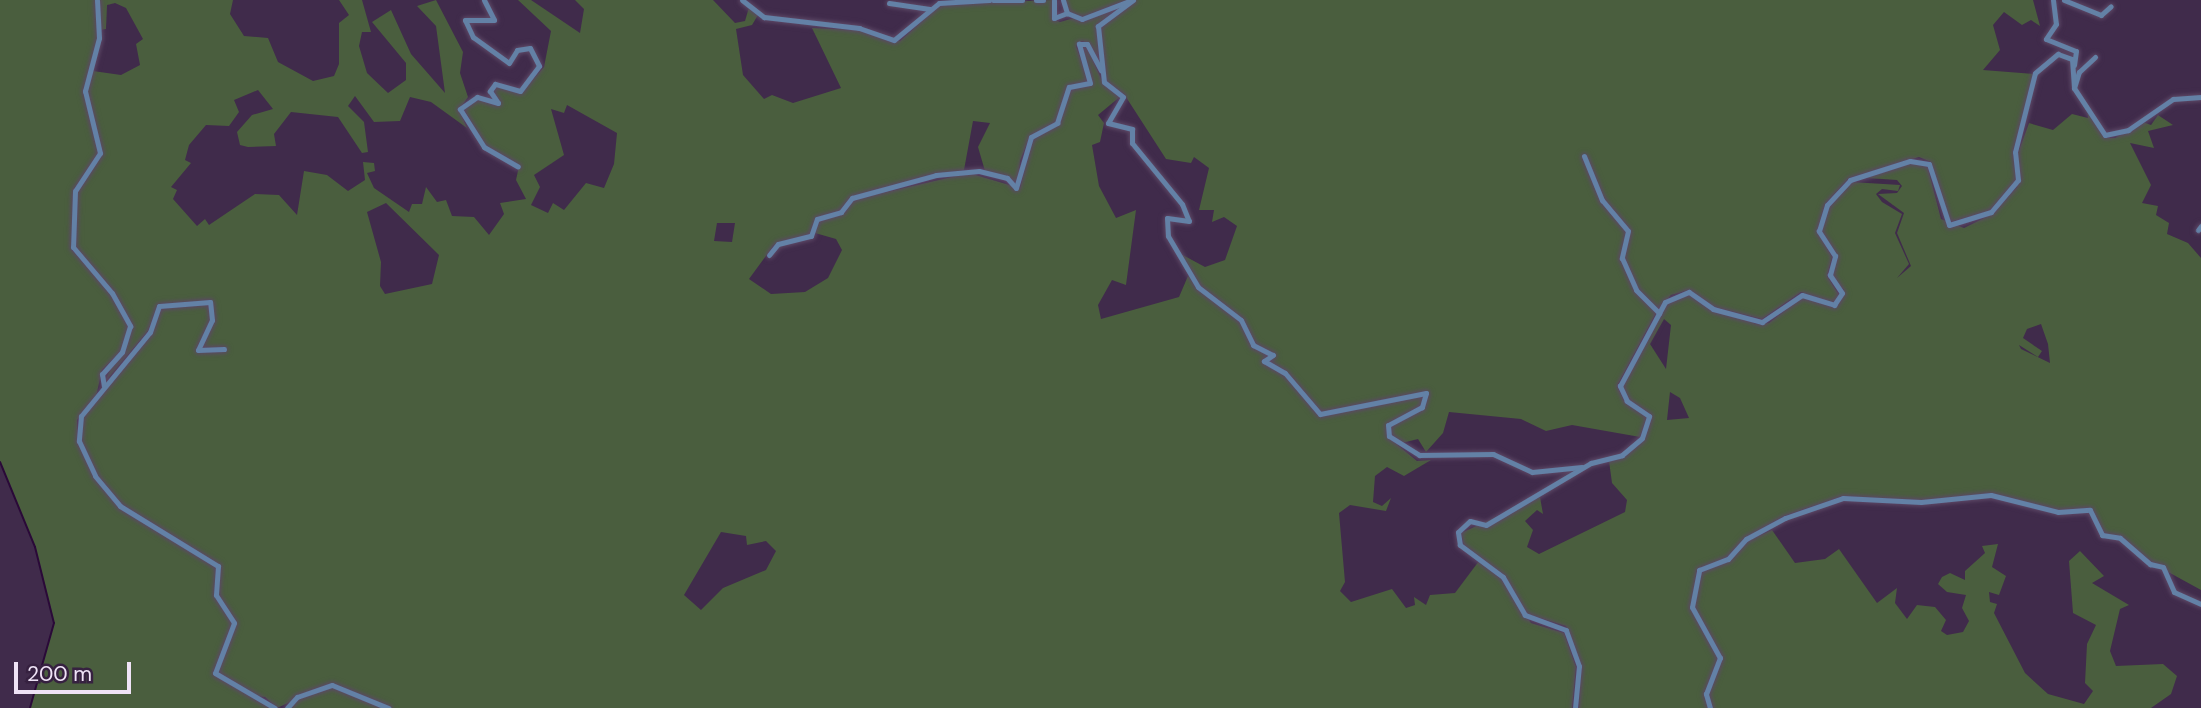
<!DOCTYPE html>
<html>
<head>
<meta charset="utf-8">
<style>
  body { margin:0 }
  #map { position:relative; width:2201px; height:708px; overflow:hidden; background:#402b4b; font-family:"DM Sans",sans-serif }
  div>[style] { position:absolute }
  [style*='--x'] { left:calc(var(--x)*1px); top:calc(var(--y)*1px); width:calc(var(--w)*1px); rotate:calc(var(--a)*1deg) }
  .green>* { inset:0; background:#4a5e3e }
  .stream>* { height:2px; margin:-1px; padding:0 1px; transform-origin:1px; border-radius:1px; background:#2a0938 }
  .roads { filter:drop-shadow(0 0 2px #5c4866) drop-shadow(0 0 2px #5c4866) }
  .minor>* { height:5px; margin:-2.5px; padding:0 2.5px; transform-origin:2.5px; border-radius:2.5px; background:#6381a6 }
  span { translate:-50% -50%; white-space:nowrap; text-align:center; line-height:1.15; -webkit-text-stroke:6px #362140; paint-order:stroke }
  .scale { position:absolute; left:14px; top:662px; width:117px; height:32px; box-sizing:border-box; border:4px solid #efe3f6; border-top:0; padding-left:9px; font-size:21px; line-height:24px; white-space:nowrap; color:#efe3f6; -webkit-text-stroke:5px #362140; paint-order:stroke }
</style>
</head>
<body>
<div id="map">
  <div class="green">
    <div style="clip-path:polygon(0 0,95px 0,98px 38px,84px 91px,99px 153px,74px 191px,71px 249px,108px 290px,128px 326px,121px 351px,102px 370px,95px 401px,77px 420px,78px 441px,94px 477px,120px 507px,216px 567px,214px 596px,232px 623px,213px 673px,272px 708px,30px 708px,54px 623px,35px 547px,0 462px)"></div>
    <div style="clip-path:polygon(evenodd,98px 0,233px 0,230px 14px,244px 36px,268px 38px,278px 62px,313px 81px,334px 76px,339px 64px,339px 23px,349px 15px,339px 0,362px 0,371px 32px,362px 32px,359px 46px,367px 73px,388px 93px,406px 80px,406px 63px,372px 22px,391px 10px,411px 54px,445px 93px,436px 26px,417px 6px,436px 0,463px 52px,460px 73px,468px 97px,459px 110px,467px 128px,431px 102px,410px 97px,400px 121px,374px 122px,355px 96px,348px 106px,364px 122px,368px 152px,362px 153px,338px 117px,291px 112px,274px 134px,276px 146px,248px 147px,240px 145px,237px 132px,252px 115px,273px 109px,258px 90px,234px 100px,239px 112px,229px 126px,206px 125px,189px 145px,185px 160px,191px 163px,171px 187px,177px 190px,173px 199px,197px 226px,205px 219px,209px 225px,255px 194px,279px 195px,297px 215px,304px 171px,327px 175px,348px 191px,365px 180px,363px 162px,374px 163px,375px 171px,367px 173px,374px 188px,409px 212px,412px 204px,422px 204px,426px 187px,437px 202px,446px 200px,452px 216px,474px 217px,489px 235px,504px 214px,500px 203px,526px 199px,516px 180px,519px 166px,485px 146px,462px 106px,477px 99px,498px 105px,493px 86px,521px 93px,544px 67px,551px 31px,518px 0,531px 0,580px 33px,584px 9px,575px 0,713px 0,735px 23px,745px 21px,750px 4px,758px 15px,752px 25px,736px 29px,743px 75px,764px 99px,772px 95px,793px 103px,841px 88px,812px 28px,858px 30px,900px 41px,940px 5px,1052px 0,1053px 19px,1060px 22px,1130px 2px,1097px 25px,1101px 66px,1088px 43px,1082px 41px,1076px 46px,1089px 82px,1069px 87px,1056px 122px,1030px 136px,1020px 161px,1018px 185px,1007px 177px,985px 171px,978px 147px,990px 123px,973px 121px,964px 170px,935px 174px,851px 197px,844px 209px,816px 218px,810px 234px,774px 245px,749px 279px,771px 294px,805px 292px,828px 278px,842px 250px,836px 239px,815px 233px,817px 222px,846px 211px,852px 200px,969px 173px,1020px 188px,1033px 137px,1058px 124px,1071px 88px,1091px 83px,1078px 50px,1086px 45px,1103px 83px,1121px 96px,1098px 115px,1104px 123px,1100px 142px,1092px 145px,1099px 186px,1116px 218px,1136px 210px,1126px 285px,1112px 280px,1098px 305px,1101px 319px,1179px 297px,1188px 276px,1240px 321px,1252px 346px,1272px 356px,1263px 362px,1284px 374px,1319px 416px,1425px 394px,1421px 406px,1387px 424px,1388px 437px,1417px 461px,1431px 460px,1404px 476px,1387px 467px,1375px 476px,1373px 502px,1382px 506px,1391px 498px,1386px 511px,1350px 505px,1339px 513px,1345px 582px,1340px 591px,1351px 602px,1392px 589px,1406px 608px,1415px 605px,1414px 597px,1426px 605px,1430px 595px,1455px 593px,1479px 561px,1501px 579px,1531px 623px,1564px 633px,1576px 667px,1572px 708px,391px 708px,332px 683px,277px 708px,265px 697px,246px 695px,216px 672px,235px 623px,217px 595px,219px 565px,121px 505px,97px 476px,81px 441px,82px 417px,151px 332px,157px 310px,194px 303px,158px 304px,148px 331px,104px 383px,131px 326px,113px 292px,74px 249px,76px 192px,102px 153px,87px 91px,93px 71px,121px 75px,140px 65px,136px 44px,143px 39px,126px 8px,115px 3px,107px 5px,106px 29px,100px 30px,98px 0,567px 105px,617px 133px,614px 164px,604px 188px,586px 183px,564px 210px,553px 203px,548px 213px,531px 205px,540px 187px,534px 175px,564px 155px,551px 109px,564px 113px,567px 105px,98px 0,386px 203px,439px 255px,432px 284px,385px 294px,380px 286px,381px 262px,367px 212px,386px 203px,98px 0,717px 223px,735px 223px,732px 242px,714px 241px,717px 223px,98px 0,721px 532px,746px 536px,747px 545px,766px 541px,776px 551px,766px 570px,723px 588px,701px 610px,684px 595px,721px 532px)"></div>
    <div style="clip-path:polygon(1064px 0,1127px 0,1082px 17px,1068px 12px)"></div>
    <div style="clip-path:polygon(1135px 0,2033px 0,2040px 26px,2031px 20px,2022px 25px,2004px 12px,1993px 25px,2000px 50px,1983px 70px,2034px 74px,2013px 152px,2016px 180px,1990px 211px,1950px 222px,1931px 162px,1919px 157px,1849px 178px,1825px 204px,1817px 231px,1832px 257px,1827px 276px,1839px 295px,1833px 303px,1801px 292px,1762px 319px,1714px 307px,1689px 290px,1671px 295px,1658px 310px,1637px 289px,1624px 260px,1641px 297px,1656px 313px,1617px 386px,1625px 403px,1647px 417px,1640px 437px,1572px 425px,1546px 431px,1521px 419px,1449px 412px,1443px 433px,1426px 452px,1418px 439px,1402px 443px,1391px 435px,1390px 425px,1423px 408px,1426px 392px,1320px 413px,1266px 359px,1274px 354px,1254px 344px,1242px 319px,1199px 286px,1179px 253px,1205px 267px,1225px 260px,1237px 226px,1224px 217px,1212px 222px,1214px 210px,1199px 210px,1209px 168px,1194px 157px,1191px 163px,1166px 159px,1124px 94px,1106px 82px,1100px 26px)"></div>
    <div style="clip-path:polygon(evenodd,2087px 107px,2104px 138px,2115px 138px,2143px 122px,2151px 125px,2158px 115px,2173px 125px,2148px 131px,2154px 148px,2130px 143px,2151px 185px,2142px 203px,2158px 206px,2156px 215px,2169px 223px,2167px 234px,2188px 243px,2201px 258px,2201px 590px,2150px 562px,2121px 537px,2105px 535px,2090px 509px,2058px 511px,1991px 493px,1921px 501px,1843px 496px,1784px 516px,1745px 538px,1724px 560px,1697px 569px,1691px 607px,1718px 658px,1708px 684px,1708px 708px,1579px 708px,1580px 676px,1566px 626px,1527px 614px,1504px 575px,1464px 546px,1461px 533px,1540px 497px,1543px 514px,1537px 510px,1525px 521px,1533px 530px,1527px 547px,1539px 554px,1625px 512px,1627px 500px,1612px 483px,1609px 461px,1643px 440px,1652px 415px,1629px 400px,1622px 385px,1667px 303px,1689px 295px,1756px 324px,1769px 323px,1802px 297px,1835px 308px,1844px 290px,1833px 278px,1837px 255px,1822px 231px,1829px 207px,1851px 182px,1900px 185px,1898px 191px,1882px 189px,1876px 194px,1882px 202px,1902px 214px,1895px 233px,1909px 264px,1897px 278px,1911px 266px,1897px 233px,1904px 213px,1878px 194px,1897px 193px,1902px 186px,1897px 180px,1867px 178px,1911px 163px,1927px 165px,1941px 219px,1964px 228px,1992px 214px,2017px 187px,2018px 153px,2029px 123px,2053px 130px,2072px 114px,2088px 118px,2087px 107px,1664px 319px,1671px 325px,1666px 369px,1650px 344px,1664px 319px,2087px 107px,2041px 324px,2048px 344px,2050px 363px,2021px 349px,2019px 345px,2038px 357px,2042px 351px,2023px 338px,2027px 329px,2041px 324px,2087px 107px,1670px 392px,1680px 398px,1689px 418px,1667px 420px,1670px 392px)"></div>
    <div style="clip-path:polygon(1772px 530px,1795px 563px,1825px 559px,1839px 549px,1877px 603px,1897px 588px,1895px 603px,1907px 619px,1917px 605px,1935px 607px,1946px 620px,1941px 631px,1947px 635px,1963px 632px,1969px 621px,1962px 608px,1966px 595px,1947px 592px,1938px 584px,1942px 577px,1950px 573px,1965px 580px,1965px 571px,1985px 553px,1982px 546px,1998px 544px,1992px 567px,2006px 576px,1999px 595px,1989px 592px,1990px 602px,1997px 604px,1994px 613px,2025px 673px,2048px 694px,2084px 704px,2093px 691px,2085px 683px,2087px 644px,2096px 625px,2073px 613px,2069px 561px,2080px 551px,2104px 576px,2092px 583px,2129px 605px,2120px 609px,2110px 651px,2116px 666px,2163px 664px,2177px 676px,2171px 694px,2151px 708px,1711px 708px,1708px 694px,1721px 658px,1694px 606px,1700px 571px,1725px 563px,1747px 541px)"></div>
    <div style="clip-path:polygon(332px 686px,385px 708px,289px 708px,298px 698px)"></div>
  </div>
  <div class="stream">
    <div style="--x:0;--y:462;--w:92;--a:67.6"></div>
    <div style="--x:35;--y:547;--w:78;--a:76"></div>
    <div style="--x:54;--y:623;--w:88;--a:105.8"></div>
  </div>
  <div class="roads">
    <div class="minor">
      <div style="--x:97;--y:0;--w:38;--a:87"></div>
      <div style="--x:99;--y:38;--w:55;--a:104.8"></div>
      <div style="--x:85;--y:91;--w:64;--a:76.4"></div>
      <div style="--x:100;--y:153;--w:45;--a:123.3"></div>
      <div style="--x:75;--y:191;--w:56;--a:92"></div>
      <div style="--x:73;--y:247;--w:60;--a:49.7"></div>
      <div style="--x:112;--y:293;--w:38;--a:61"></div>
      <div style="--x:130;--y:326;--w:27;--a:107"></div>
      <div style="--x:122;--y:352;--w:30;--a:132"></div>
      <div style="--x:102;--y:374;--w:12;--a:81"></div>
      <div style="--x:484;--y:0;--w:22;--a:63"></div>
      <div style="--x:494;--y:20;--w:29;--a:180"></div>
      <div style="--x:465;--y:20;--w:19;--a:65"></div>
      <div style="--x:473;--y:37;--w:44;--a:35.8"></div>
      <div style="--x:509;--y:63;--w:15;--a:-58"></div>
      <div style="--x:517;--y:50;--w:13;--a:-9"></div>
      <div style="--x:530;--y:48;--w:20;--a:63"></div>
      <div style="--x:539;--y:66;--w:31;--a:127"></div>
      <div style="--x:520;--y:91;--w:26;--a:-164"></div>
      <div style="--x:495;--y:84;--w:9;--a:126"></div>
      <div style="--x:490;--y:91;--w:14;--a:56"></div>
      <div style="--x:498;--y:103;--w:22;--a:-164"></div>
      <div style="--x:477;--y:97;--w:21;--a:145"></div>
      <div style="--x:460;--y:109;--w:45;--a:57.7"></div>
      <div style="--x:484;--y:147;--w:39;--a:30"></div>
      <div style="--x:742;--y:0;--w:28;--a:38"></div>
      <div style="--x:764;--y:17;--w:96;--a:6.6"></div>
      <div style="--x:859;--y:28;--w:37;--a:19"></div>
      <div style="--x:894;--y:40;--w:58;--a:-39.4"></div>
      <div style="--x:939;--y:3;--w:50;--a:-3.4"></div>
      <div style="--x:993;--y:0;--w:29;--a:0"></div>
      <div style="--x:1036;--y:0;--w:7;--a:0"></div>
      <div style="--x:1054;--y:0;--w:18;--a:90"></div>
      <div style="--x:1054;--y:18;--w:14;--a:-21"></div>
      <div style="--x:1063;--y:0;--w:14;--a:73"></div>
      <div style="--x:1067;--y:13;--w:16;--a:22"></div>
      <div style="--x:1082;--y:19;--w:53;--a:-20.8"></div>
      <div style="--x:1133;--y:0;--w:44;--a:143.4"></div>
      <div style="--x:1098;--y:26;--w:56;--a:83.9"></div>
      <div style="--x:1104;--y:82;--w:24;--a:38"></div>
      <div style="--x:1123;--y:97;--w:30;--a:120"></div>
      <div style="--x:1108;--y:123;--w:25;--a:14"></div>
      <div style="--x:1132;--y:129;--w:14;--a:90"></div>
      <div style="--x:1132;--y:143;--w:79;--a:50.7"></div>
      <div style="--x:1182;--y:204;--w:18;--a:68"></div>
      <div style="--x:1189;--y:221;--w:22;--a:-172"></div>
      <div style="--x:1167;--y:218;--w:18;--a:87"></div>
      <div style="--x:1168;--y:236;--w:59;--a:59.5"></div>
      <div style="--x:1198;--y:287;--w:54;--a:37.5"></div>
      <div style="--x:1241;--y:320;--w:28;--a:64"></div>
      <div style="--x:1253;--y:345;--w:22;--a:27"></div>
      <div style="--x:1273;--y:355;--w:11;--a:146"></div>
      <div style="--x:1264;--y:361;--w:24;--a:30"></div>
      <div style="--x:1285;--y:373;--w:54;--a:49.5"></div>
      <div style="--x:1320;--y:414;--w:108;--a:-11.2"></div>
      <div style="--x:1426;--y:393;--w:15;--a:106"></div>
      <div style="--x:1422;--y:407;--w:38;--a:152"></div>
      <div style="--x:1388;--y:425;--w:11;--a:85"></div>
      <div style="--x:1389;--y:436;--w:36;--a:32"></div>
      <div style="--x:1419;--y:455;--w:74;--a:-0.8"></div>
      <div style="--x:1493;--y:454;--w:43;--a:24.8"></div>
      <div style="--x:1532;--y:472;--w:50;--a:-5.7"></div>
      <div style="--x:2053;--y:0;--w:24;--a:83"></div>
      <div style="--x:2056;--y:24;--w:18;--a:124"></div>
      <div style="--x:2046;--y:39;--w:32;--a:22"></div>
      <div style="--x:2076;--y:51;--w:14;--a:98"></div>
      <div style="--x:2064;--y:0;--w:40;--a:22"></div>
      <div style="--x:2101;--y:15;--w:13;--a:-42"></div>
      <div style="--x:889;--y:3;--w:41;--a:8.3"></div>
      <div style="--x:2074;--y:88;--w:17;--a:-73"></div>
      <div style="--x:2079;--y:72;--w:22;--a:-43"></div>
      <div style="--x:1584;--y:156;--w:48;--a:67.8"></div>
      <div style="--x:1602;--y:200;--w:40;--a:50"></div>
      <div style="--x:1628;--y:231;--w:28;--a:103"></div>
      <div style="--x:1622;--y:258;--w:35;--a:66"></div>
      <div style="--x:1636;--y:290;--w:33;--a:45"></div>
      <div style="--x:2198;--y:230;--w:5;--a:-53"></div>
      <div style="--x:769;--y:255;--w:14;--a:-51"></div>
      <div style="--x:778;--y:244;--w:34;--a:-14"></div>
      <div style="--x:811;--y:236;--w:18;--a:-71"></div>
      <div style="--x:817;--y:219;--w:25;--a:-16"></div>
      <div style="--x:841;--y:212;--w:18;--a:-52"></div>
      <div style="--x:852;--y:198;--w:87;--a:-15.3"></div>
      <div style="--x:936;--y:175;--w:43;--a:-5.3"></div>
      <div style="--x:979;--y:171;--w:29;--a:14"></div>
      <div style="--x:1007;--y:178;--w:13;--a:48"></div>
      <div style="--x:1016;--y:188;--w:53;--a:-73.6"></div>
      <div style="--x:1031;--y:137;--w:30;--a:-28"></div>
      <div style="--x:1057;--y:123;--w:38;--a:-72"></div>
      <div style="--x:1069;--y:87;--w:21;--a:-11"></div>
      <div style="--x:1090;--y:83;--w:41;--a:-105.8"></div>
      <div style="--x:1079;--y:44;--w:8;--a:0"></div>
      <div style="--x:1087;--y:44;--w:30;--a:62"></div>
      <div style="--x:224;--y:349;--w:26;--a:178"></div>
      <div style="--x:198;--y:350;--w:33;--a:-65"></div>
      <div style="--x:212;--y:320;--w:18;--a:-96"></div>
      <div style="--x:210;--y:302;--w:51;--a:175.5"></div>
      <div style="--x:159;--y:306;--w:28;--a:109"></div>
      <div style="--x:150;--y:332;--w:109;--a:129.4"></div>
      <div style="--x:81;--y:416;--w:25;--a:95"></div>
      <div style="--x:79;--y:441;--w:38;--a:65"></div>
      <div style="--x:95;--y:476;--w:39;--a:50"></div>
      <div style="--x:120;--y:506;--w:115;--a:31.5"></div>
      <div style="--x:218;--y:566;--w:29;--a:94"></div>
      <div style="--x:216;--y:595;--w:33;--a:57"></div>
      <div style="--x:234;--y:623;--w:53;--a:110.8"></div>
      <div style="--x:215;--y:673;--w:69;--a:30.3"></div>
      <div style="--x:287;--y:708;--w:15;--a:-48"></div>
      <div style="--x:297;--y:697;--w:37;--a:-19"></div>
      <div style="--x:332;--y:685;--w:61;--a:22.3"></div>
      <div style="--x:1575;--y:708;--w:42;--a:-84.6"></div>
      <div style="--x:1579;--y:666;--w:38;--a:-110"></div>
      <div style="--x:1566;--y:630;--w:44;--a:-159.9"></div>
      <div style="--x:1525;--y:615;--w:44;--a:-120.1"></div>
      <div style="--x:1503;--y:577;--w:54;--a:-143.3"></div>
      <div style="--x:1460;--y:545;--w:13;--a:-99"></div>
      <div style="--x:1458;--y:532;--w:16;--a:-43"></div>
      <div style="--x:1470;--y:521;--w:16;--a:14"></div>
      <div style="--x:1486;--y:525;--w:122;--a:-30.6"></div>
      <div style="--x:1591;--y:463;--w:32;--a:-14"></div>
      <div style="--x:1622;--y:455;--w:26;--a:-40"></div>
      <div style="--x:1642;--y:438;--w:23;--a:-72"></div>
      <div style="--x:1649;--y:416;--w:27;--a:-146"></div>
      <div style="--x:1627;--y:401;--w:17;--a:-115"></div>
      <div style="--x:1620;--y:386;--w:95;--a:-61.8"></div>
      <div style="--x:1665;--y:302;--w:26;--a:-23"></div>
      <div style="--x:1689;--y:292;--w:29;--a:35"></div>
      <div style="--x:1713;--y:309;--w:51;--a:14.9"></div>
      <div style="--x:1762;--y:322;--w:48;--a:-34"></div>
      <div style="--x:1802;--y:295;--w:34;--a:17"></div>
      <div style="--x:1834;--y:305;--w:14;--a:-56"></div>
      <div style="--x:1842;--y:293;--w:22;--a:-124"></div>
      <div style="--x:1830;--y:275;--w:20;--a:-75"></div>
      <div style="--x:1835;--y:256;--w:30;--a:-123"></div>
      <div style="--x:1819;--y:231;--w:27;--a:-73"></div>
      <div style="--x:1827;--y:205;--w:34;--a:-47"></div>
      <div style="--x:1850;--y:180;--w:63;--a:-17.6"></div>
      <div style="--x:1910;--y:161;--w:19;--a:9"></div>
      <div style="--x:1929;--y:164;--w:64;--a:71.8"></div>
      <div style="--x:1949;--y:225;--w:44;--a:-17.2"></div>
      <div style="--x:1991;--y:212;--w:42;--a:-49.8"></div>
      <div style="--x:2018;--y:180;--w:28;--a:-96"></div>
      <div style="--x:2015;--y:152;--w:81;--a:-75.8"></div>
      <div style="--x:2035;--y:73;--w:30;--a:-40"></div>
      <div style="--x:2058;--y:54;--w:15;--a:20"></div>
      <div style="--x:2072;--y:59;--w:29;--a:86"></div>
      <div style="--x:2074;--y:88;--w:56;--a:56.6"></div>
      <div style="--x:2105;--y:135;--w:24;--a:-12"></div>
      <div style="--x:2128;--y:130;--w:55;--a:-34.6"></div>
      <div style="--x:2173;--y:99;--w:28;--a:-4"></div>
      <div style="--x:1710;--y:708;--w:15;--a:-106"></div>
      <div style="--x:1706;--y:694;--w:39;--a:-69"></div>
      <div style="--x:1720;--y:658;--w:58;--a:-118.8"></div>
      <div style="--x:1692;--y:607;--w:38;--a:-79"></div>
      <div style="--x:1699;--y:570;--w:31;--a:-21"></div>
      <div style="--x:1728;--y:559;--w:27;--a:-48"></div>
      <div style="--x:1746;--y:539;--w:44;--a:-28.3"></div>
      <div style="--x:1785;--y:518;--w:61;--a:-19"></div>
      <div style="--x:1843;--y:498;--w:78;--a:2.9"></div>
      <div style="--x:1921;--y:502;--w:70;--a:-5.7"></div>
      <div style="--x:1991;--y:495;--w:69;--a:14.2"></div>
      <div style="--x:2058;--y:512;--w:32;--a:-4"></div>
      <div style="--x:2090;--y:510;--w:28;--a:64"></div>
      <div style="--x:2102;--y:535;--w:18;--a:9"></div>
      <div style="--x:2120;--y:538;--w:40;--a:41"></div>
      <div style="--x:2150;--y:564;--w:13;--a:13"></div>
      <div style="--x:2163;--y:567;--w:27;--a:66"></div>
      <div style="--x:2174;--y:592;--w:30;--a:24"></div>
    </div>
  </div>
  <div class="scale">200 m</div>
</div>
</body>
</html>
